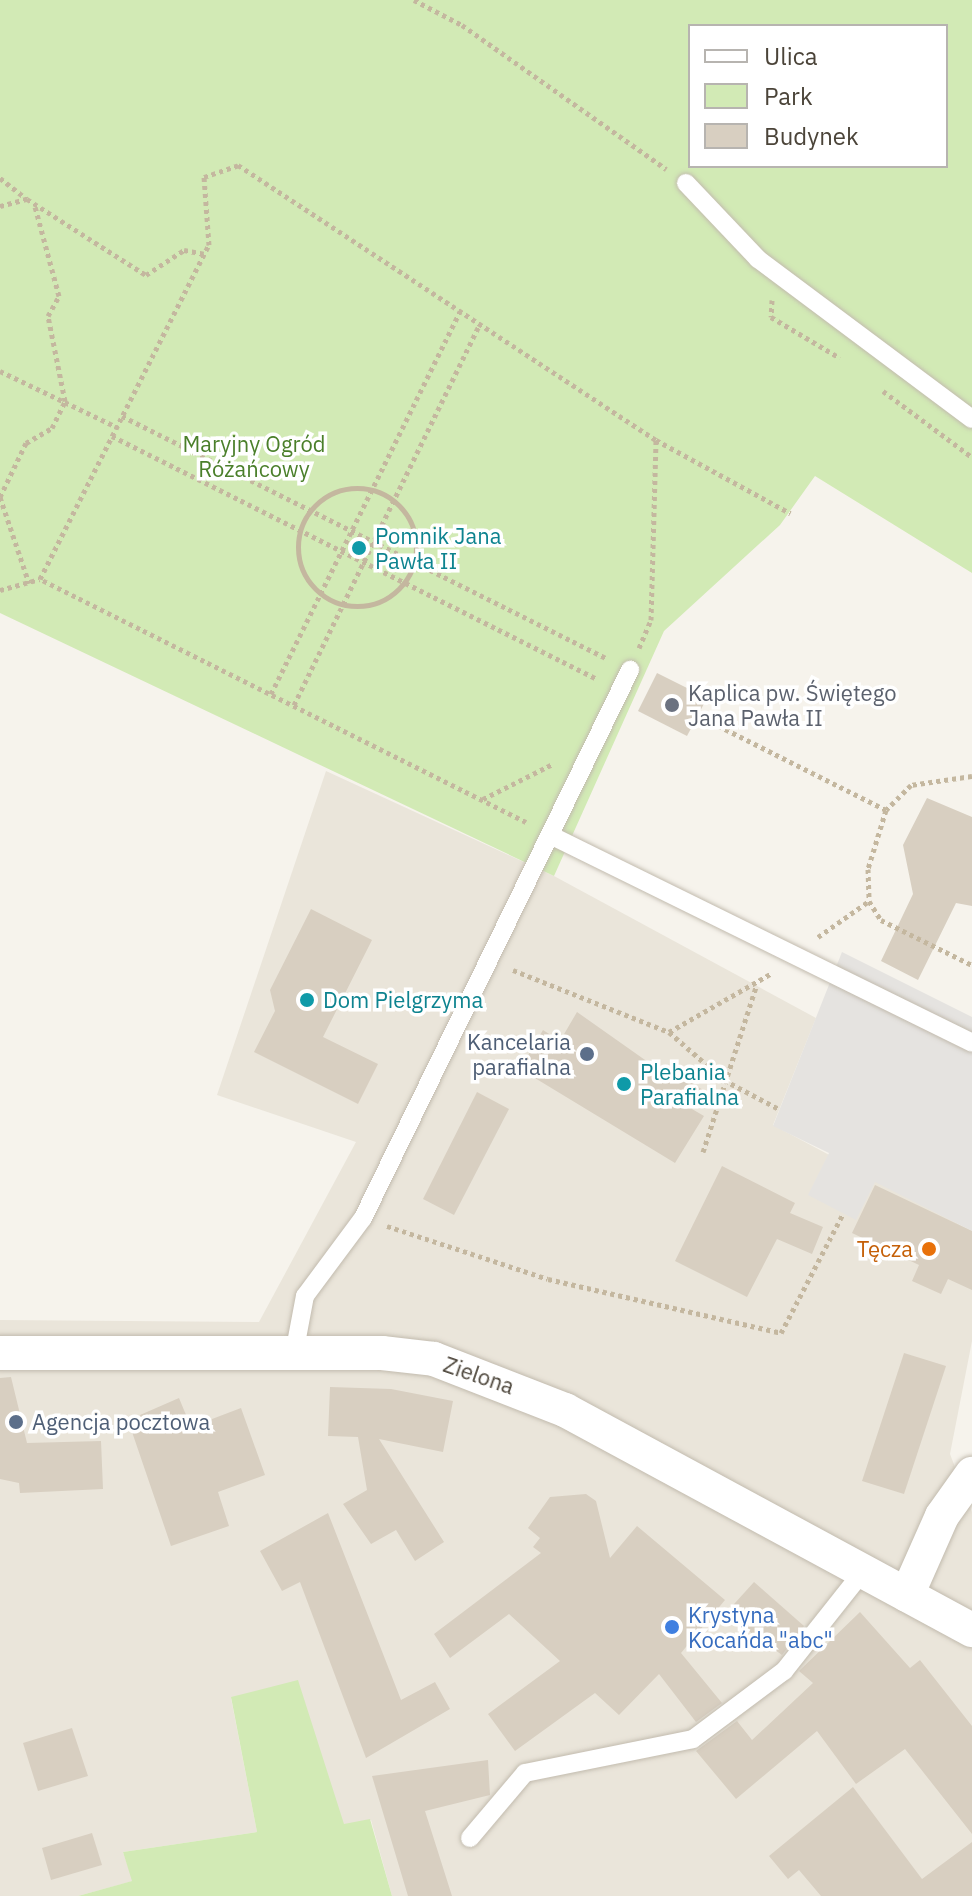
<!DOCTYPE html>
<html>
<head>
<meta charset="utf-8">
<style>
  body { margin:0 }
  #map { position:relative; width:972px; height:1896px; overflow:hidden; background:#f6f3ec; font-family:"IBM Plex Sans",sans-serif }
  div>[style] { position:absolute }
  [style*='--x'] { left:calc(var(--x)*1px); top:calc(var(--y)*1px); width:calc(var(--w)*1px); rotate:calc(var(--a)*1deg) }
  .residential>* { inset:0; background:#eae5da }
  .green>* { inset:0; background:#d2eab5 }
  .parking>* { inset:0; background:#e5e3e0 }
  .building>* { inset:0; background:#d8cfc1 }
  .path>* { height:5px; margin-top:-2.5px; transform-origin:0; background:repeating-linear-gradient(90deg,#c4b79f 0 4px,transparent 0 8px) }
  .path>.ring { margin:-2.5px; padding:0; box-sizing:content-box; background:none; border:5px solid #c4b79f; border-radius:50% }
  .roads { filter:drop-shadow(0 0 2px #c2bbae) drop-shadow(0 0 2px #c2bbae) }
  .service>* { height:18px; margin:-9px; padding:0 9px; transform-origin:9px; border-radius:9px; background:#fff }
  .minor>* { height:34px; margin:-17px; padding:0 17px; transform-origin:17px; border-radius:17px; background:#fff }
  .dots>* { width:22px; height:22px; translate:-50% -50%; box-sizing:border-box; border:4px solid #fff; border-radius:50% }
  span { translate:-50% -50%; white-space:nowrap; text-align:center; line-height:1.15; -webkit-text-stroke:7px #fff; paint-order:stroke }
  .park-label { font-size:22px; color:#4a7f2a }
  .culture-label { font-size:22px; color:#0d838f }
  .left { translate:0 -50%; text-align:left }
  .worship-label { font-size:22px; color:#5b616d }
  .service-label { font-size:22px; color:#4e5e75 }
  .right { translate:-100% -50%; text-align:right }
  .food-label { font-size:22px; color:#c56008 }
  .street-label { font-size:22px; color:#4b4439 }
  .shop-label { font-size:22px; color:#366cbe }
  .legend { position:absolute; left:688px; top:24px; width:260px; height:144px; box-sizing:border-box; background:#fff; border:2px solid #b7b4b0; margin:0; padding:10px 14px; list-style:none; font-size:24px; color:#4b4439 }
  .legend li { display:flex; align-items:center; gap:16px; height:40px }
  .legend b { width:40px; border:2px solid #b7b4b0 }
</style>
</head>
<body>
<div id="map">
  <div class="residential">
    <div style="clip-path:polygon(326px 771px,554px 876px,816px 1018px,773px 1125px,972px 1231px,972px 1341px,950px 1454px,972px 1512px,972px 1896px,392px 1896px,371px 1820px,344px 1825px,231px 1698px,257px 1832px,123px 1852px,133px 1881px,78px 1896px,0 1896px,0 1320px,259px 1322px,356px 1142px,217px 1095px)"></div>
  </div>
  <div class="green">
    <div style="clip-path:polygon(evenodd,0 0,972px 0,972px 573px,815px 476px,780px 525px,664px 631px,554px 876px,0 613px,0 0,690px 26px,946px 26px,946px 166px,690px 166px,690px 26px)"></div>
    <div style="clip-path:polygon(298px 1680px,344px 1824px,370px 1819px,392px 1896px,78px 1896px,132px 1881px,123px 1852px,257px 1832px,231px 1697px)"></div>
  </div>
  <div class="parking">
    <div style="clip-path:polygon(842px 952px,972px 1017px,972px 1231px,875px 1182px,856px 1220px,808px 1195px,829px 1153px,773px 1126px)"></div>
  </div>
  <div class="building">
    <div style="clip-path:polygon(657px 673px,707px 698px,687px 736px,638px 711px)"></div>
    <div style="clip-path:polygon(927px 798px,972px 817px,972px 906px,956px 903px,918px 980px,881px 961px,913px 894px,903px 845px)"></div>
    <div style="clip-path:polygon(311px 909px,372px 940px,323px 1037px,378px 1064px,358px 1104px,254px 1052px,275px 1011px,270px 990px)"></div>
    <div style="clip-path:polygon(577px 1012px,672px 1079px,676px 1073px,703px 1090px,692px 1109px,704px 1116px,675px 1163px,520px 1069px,543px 1030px,560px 1041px)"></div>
    <div style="clip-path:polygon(477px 1092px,509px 1109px,454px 1215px,423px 1199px)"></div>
    <div style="clip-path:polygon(722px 1166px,795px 1203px,790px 1213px,823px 1227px,812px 1254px,777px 1239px,747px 1297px,675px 1261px)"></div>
    <div style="clip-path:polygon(875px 1185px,972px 1231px,972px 1290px,948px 1279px,941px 1294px,912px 1281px,919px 1265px,852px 1233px)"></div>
    <div style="clip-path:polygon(904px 1353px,946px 1366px,904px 1494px,862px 1481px)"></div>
    <div style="clip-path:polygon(11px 1377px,27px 1443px,101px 1441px,103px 1489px,20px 1493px,19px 1483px,0 1479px,0 1378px)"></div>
    <div style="clip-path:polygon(330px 1387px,391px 1389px,453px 1401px,443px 1452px,379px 1439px,444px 1542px,415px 1561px,396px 1530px,371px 1544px,343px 1504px,367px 1490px,358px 1437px,328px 1436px)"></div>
    <div style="clip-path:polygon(179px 1398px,191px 1427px,241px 1408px,265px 1475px,218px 1492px,229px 1526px,171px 1546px,131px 1429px,145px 1429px,140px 1415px)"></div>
    <div style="clip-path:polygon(586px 1494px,596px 1501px,610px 1558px,637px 1526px,725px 1600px,681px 1653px,722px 1703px,696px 1722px,659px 1674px,619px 1715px,595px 1693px,515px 1751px,488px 1714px,560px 1661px,509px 1614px,450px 1658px,434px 1634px,541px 1553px,533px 1547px,540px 1538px,528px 1528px,550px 1497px)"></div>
    <div style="clip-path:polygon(328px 1513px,401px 1700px,435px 1682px,450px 1709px,366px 1758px,300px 1582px,282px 1591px,260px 1551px)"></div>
    <div style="clip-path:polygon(754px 1582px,804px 1626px,782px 1655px,725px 1614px)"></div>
    <div style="clip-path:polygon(860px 1612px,910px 1668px,920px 1660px,972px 1726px,972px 1834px,905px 1749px,856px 1784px,817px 1731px,736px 1799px,696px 1751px,737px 1721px,752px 1740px,813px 1683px,799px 1671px)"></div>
    <div style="clip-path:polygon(72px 1728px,88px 1776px,38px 1791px,23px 1743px)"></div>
    <div style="clip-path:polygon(488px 1760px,490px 1795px,425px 1811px,452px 1896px,408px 1896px,372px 1776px)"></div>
    <div style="clip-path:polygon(853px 1787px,922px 1879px,972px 1842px,972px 1896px,821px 1896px,799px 1870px,788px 1879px,769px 1856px)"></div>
    <div style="clip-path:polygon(92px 1833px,102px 1865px,51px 1880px,42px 1848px)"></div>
  </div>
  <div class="path">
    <div style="--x:414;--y:0;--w:54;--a:27.5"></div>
    <div style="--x:462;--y:25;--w:250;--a:35.2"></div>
    <div style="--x:0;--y:178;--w:34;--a:38"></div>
    <div style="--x:0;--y:206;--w:28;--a:-15"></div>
    <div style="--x:27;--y:199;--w:141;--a:32.6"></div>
    <div style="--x:146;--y:275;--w:45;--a:-33.3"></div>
    <div style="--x:184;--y:250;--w:20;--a:11"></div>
    <div style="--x:772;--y:300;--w:17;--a:93"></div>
    <div style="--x:771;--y:317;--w:80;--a:30.7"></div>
    <div style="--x:0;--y:371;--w:130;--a:25.6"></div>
    <div style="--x:883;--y:391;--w:111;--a:36.6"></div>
    <div style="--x:122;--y:416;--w:541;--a:26.57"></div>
    <div style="--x:112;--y:436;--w:542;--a:26.61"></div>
    <div class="ring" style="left:298px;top:488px;width:113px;height:113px"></div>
    <div style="--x:0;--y:497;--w:60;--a:-64.3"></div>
    <div style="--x:26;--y:443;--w:30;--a:-30"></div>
    <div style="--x:52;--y:428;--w:30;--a:-64"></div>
    <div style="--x:65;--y:401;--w:87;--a:-101.3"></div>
    <div style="--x:48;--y:316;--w:23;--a:-61"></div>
    <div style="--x:59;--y:296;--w:96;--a:-105"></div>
    <div style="--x:0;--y:497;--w:91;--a:71.4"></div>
    <div style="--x:0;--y:590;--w:41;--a:-15.4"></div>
    <div style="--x:639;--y:648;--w:30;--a:-67"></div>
    <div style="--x:651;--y:620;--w:180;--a:-88.4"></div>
    <div style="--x:271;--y:694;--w:427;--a:-63.7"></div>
    <div style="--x:294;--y:705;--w:424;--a:-64"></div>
    <div style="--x:711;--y:722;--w:196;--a:26.7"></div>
    <div style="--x:972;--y:776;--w:62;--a:171.6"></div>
    <div style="--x:911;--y:785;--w:35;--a:135"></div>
    <div style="--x:886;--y:810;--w:62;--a:107"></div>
    <div style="--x:868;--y:869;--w:32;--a:88"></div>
    <div style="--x:869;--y:901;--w:22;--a:58"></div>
    <div style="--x:881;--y:920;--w:102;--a:26.3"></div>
    <div style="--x:483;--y:799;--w:78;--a:-26.6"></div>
    <div style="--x:526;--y:822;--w:543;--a:-153.43"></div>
    <div style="--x:40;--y:579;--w:374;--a:-63.2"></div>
    <div style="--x:209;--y:245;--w:68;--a:-94.2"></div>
    <div style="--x:204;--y:177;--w:36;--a:-19"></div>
    <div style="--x:238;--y:165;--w:500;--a:33.34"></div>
    <div style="--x:656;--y:440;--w:153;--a:28.6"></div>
    <div style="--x:818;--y:937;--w:62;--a:-35.2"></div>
    <div style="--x:513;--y:970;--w:168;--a:21.7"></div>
    <div style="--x:669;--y:1032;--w:73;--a:41.1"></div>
    <div style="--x:724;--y:1080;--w:62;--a:27.8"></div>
    <div style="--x:669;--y:1032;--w:119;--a:-29.8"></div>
    <div style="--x:703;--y:1152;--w:173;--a:-72.2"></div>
    <div style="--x:387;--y:1226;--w:169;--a:18.2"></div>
    <div style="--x:548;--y:1279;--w:239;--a:13"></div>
    <div style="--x:781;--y:1333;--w:134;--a:-62.5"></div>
  </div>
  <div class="roads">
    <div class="service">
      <div style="--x:686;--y:183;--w:105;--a:46.5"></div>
      <div style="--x:758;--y:259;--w:267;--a:36.8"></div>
      <div style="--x:552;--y:836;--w:468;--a:26.2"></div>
      <div style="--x:294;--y:1354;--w:59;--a:-79.3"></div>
      <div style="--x:305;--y:1296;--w:97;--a:-53.4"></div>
      <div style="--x:363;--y:1218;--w:610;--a:-64.02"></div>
      <div style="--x:470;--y:1838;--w:85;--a:-49.8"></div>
      <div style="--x:525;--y:1773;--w:171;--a:-11.4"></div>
      <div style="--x:693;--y:1739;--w:114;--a:-36.8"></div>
      <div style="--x:784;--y:1671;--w:129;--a:-51.6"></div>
    </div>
    <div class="minor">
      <div style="--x:0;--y:1353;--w:382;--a:0"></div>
      <div style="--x:382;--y:1353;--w:52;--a:6.6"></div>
      <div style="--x:434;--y:1359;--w:141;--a:21.3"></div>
      <div style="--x:565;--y:1410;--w:463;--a:28.4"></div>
      <div style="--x:907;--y:1595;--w:86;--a:-66.1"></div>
      <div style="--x:942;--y:1516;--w:52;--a:-54.5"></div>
    </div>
  </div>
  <div class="dots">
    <div style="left:359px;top:548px;background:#0f9aa8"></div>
    <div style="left:672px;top:705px;background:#6b7280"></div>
    <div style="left:307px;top:1000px;background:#0f9aa8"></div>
    <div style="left:587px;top:1054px;background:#5c6f8a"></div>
    <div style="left:624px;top:1084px;background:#0f9aa8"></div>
    <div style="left:929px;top:1249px;background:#e8710a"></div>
    <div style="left:16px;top:1422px;background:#5c6f8a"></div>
    <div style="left:672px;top:1627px;background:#3f7fe0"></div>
  </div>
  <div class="park-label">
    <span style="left:254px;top:456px">Maryjny Ogród<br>Różańcowy</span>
  </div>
  <div class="culture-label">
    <span class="left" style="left:375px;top:548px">Pomnik Jana<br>Pawła II</span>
    <span class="left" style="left:323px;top:1000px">Dom Pielgrzyma</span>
    <span class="left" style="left:640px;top:1084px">Plebania<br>Parafialna</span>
  </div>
  <div class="worship-label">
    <span class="left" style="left:688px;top:705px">Kaplica pw. Świętego<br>Jana Pawła II</span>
  </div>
  <div class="service-label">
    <span class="right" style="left:571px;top:1054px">Kancelaria<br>parafialna</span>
    <span class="left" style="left:32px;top:1422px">Agencja pocztowa</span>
  </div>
  <div class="food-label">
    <span class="right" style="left:913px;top:1249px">Tęcza</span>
  </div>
  <div class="street-label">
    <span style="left:479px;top:1375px;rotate:19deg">Zielona</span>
  </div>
  <div class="shop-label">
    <span class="left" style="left:688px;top:1627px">Krystyna<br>Kocańda "abc"</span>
  </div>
  <ul class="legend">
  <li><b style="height:10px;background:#fff"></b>Ulica</li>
  <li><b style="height:22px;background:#d2eab5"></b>Park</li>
  <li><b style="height:22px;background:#d8cfc1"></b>Budynek</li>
  </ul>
</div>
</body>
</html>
